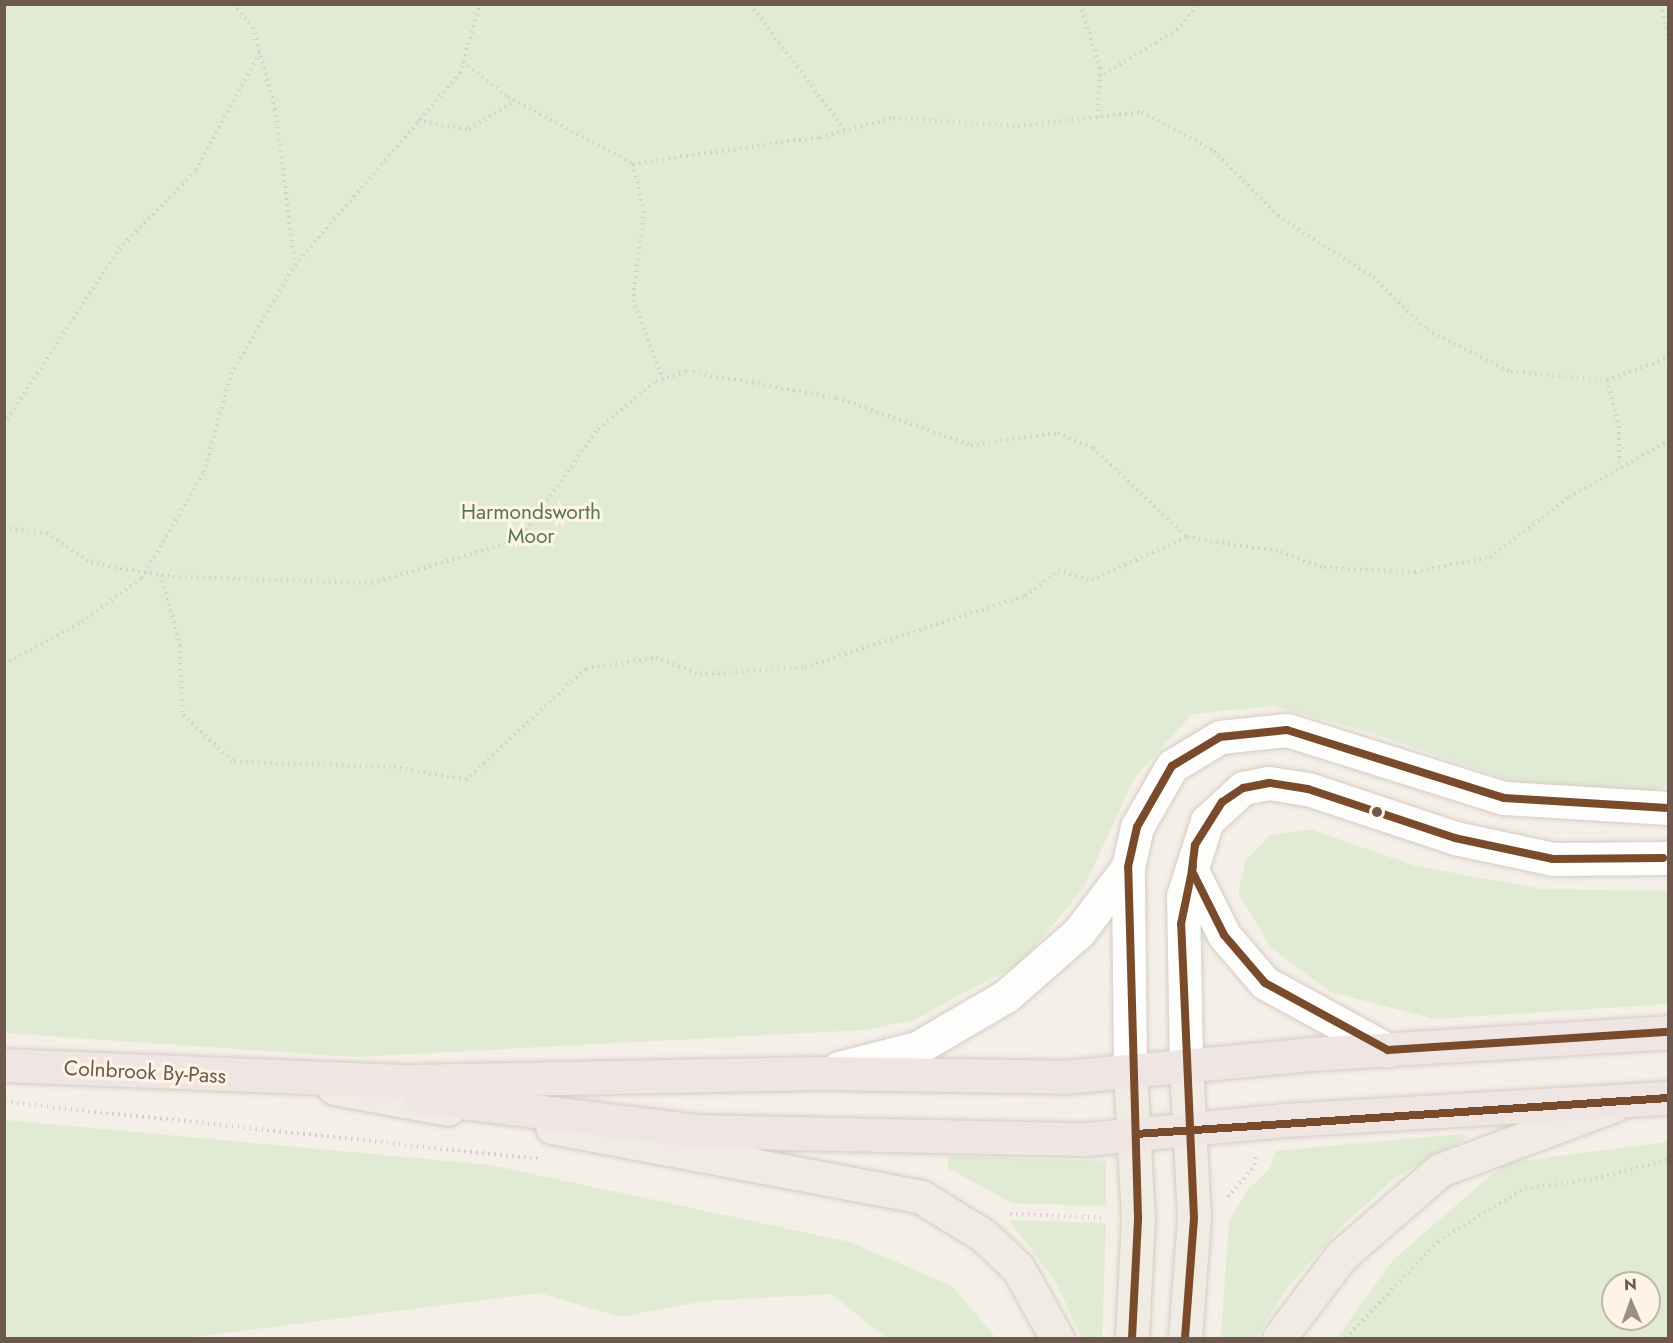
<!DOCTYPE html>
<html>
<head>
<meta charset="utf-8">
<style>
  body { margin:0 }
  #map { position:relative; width:1673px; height:1343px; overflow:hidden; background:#f4efe7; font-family:Jost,sans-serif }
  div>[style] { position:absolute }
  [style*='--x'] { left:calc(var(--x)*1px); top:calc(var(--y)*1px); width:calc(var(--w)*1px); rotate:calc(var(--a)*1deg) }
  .green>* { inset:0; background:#e1ead3 }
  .path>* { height:4px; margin-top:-2px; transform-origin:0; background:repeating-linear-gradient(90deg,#d5cfc9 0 1.5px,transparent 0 6px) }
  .roads { filter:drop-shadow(0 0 2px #d3ccc6) drop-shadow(0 0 2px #d3ccc6) }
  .street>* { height:33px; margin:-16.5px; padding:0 16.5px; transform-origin:16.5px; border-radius:16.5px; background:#fdfdfb }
  .primary>* { height:33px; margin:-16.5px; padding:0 16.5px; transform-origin:16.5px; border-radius:16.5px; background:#f0ece4 }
  .highway>* { height:33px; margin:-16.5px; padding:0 16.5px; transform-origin:16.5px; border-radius:16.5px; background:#efe6e3 }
  .bus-1>* { height:8px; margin:-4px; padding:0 4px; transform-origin:4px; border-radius:4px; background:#7a4b2a }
  .dots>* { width:16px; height:16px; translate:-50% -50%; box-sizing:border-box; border:3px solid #fdf4e7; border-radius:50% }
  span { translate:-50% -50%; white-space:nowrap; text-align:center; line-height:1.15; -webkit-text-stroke:6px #fdf4e7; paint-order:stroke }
  .park-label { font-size:21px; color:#577947 }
  .street-label { font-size:21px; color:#6e574b }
  .frame { position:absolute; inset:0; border:6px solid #6e574b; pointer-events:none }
  .north { position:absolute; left:1601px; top:1271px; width:60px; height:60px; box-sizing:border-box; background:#fdf4e7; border:2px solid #c4b5a9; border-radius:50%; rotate:358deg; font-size:16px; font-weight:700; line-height:24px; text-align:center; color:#6e574b }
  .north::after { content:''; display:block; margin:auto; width:21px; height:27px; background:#9d8c82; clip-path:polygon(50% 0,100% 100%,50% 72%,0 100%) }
</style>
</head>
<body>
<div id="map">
  <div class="green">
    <div style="clip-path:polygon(5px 5px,1668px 5px,1668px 786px,1650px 791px,1512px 781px,1368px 732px,1273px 706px,1192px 714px,1135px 777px,1084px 887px,1023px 961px,914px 1020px,863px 1030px,354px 1057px,5px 1033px)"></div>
    <div style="clip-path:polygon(1312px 830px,1416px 866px,1541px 889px,1668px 891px,1668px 1004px,1434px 1019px,1331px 992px,1270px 947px,1238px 892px,1246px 860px,1270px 835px)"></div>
    <div style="clip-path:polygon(5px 1120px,490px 1165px,850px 1242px,952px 1286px,996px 1338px,886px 1338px,832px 1294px,704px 1301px,620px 1317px,540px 1293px,185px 1338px,5px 1338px)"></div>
    <div style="clip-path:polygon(1462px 1134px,1467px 1138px,1396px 1177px,1341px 1227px,1286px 1289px,1256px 1338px,1221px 1338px,1229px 1222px,1247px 1190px,1270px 1169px,1275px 1151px)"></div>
    <div style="clip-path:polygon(evenodd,1668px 1142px,1668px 1338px,1337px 1338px,1392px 1261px,1505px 1163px,1668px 1142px,1613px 1283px,1649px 1283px,1649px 1319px,1613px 1319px,1613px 1283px)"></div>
    <div style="clip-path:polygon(949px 1156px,1106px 1161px,1106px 1206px,1012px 1203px,948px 1168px)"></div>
    <div style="clip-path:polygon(1009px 1220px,1106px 1223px,1102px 1338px,1082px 1338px,1055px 1281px)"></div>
  </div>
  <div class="path">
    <div style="--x:233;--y:4;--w:30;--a:49"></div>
    <div style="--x:253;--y:27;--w:85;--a:75"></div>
    <div style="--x:275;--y:109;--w:156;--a:82.6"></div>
    <div style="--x:750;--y:4;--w:158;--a:53"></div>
    <div style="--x:1080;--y:4;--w:67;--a:72.6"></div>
    <div style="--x:1100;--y:68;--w:50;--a:93.4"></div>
    <div style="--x:1662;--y:4;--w:40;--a:81.5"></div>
    <div style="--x:463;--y:62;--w:57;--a:37.9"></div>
    <div style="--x:508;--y:97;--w:142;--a:28.2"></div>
    <div style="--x:633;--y:164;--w:189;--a:-8.2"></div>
    <div style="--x:820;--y:137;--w:75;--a:-14.6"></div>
    <div style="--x:893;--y:118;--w:125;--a:3.7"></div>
    <div style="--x:1018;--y:126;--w:125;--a:-6.4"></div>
    <div style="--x:1142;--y:112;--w:82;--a:28.4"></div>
    <div style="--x:1214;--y:151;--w:91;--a:45.4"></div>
    <div style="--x:1278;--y:216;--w:113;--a:32.7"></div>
    <div style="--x:1373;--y:277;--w:76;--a:44.5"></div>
    <div style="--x:1427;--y:330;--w:94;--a:26.6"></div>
    <div style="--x:1511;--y:372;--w:96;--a:4.8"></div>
    <div style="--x:1607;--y:380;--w:65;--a:-19.8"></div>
    <div style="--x:1099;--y:77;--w:91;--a:-31.1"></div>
    <div style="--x:1177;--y:30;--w:33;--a:-51"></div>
    <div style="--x:418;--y:121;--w:52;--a:8.9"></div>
    <div style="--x:469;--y:129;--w:54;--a:-31.3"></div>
    <div style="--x:633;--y:164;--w:48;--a:76.8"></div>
    <div style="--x:644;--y:211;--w:90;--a:97"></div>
    <div style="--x:633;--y:300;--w:85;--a:69.2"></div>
    <div style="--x:1607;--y:380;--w:48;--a:75.4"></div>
    <div style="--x:1619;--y:426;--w:39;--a:90"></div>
    <div style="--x:4;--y:424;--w:209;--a:-56.7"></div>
    <div style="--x:119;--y:249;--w:110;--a:-45.7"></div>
    <div style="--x:196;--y:170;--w:134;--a:-61.5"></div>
    <div style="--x:4;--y:528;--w:43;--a:6.6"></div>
    <div style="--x:47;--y:533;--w:53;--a:34.3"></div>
    <div style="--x:91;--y:563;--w:83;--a:9.7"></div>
    <div style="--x:173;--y:577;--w:199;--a:1.7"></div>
    <div style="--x:372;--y:583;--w:153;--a:-16.3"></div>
    <div style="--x:519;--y:540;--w:136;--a:-54.6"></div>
    <div style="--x:598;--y:429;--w:75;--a:-39.6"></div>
    <div style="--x:656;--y:381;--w:33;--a:-18"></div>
    <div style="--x:687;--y:371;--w:152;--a:10.2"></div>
    <div style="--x:837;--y:398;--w:142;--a:19.3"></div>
    <div style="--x:971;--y:445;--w:88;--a:-7.9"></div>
    <div style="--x:1058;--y:433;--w:38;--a:23"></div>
    <div style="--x:1093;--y:448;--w:129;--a:43.4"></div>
    <div style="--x:1187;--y:537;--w:95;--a:9.1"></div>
    <div style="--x:1281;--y:552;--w:46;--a:20.4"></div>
    <div style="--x:1324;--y:568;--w:91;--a:2.5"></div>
    <div style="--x:1415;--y:572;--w:76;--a:-11.3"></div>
    <div style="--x:1490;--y:557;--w:99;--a:-37.2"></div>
    <div style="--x:1569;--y:497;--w:114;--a:-29.5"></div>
    <div style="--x:161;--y:575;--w:73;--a:74.8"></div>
    <div style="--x:180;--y:645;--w:70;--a:87.5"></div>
    <div style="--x:183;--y:715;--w:69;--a:42.7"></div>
    <div style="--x:234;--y:762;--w:160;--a:1.8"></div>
    <div style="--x:394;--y:767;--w:73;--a:10.2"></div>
    <div style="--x:466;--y:780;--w:164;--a:-43"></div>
    <div style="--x:586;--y:668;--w:71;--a:-8.1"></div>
    <div style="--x:656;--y:658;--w:47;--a:20"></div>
    <div style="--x:700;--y:674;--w:105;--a:-3.8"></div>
    <div style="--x:805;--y:667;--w:231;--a:-17.9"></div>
    <div style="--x:1025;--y:596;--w:41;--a:-37.1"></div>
    <div style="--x:1058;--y:571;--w:35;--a:15"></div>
    <div style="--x:1092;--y:580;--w:104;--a:-24.4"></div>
    <div style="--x:4;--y:664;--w:89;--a:-28.3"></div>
    <div style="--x:82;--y:622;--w:74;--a:-36.3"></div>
    <div style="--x:142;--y:578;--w:123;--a:-59.7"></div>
    <div style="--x:204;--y:472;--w:102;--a:-74.6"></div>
    <div style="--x:231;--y:374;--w:126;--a:-59.6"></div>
    <div style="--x:295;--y:265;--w:253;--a:-49.3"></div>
    <div style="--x:460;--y:73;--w:72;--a:-73.8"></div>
    <div style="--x:5;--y:1102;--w:536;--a:6.1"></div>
    <div style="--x:1228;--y:1197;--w:42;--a:-49.8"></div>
    <div style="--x:1255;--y:1165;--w:11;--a:-80"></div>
    <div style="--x:1010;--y:1214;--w:95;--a:2.4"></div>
    <div style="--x:1346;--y:1338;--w:134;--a:-46.5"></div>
    <div style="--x:1438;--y:1241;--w:102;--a:-31.3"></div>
    <div style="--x:1525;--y:1188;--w:65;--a:-7"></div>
    <div style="--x:1590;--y:1180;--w:81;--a:-14.4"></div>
  </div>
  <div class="roads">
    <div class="street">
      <div style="--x:1192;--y:871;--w:72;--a:63.4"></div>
      <div style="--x:1224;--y:935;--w:63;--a:49.5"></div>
      <div style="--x:1265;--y:983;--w:140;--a:28.6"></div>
      <div style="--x:1186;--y:1066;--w:170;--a:-91"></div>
      <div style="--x:1183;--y:896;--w:79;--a:-72.3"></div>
      <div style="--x:1207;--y:821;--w:49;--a:-42.5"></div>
      <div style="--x:1243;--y:788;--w:26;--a:-11"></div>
      <div style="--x:1269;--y:783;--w:39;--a:9"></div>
      <div style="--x:1308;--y:789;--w:155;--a:18.4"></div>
      <div style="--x:1455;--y:838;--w:100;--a:12.1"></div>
      <div style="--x:1553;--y:859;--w:115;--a:-0.5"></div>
      <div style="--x:839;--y:1068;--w:81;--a:-14.4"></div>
      <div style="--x:917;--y:1048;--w:103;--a:-30.3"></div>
      <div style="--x:1006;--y:996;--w:97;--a:-41.2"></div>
      <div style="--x:1079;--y:932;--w:81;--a:-53"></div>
      <div style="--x:1130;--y:1071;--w:204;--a:-90.6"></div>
      <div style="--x:1128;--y:867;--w:41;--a:-77.3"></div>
      <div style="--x:1137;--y:827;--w:70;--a:-60.2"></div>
      <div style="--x:1172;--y:766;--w:56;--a:-31.1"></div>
      <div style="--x:1220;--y:737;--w:67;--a:-6"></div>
      <div style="--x:1287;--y:730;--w:227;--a:17.4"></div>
      <div style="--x:1504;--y:798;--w:164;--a:3.5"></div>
    </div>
    <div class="primary">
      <div style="--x:1130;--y:1071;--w:147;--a:86.9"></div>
      <div style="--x:1138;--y:1218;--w:120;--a:92.9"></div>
      <div style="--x:334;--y:1088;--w:116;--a:10.4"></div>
      <div style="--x:552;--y:1127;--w:376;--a:10.7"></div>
      <div style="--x:921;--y:1197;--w:73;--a:31.5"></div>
      <div style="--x:983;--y:1235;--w:48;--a:43.3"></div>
      <div style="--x:1018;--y:1268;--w:80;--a:60.9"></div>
      <div style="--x:1185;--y:1338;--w:120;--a:-85.7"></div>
      <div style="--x:1194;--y:1218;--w:152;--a:-93"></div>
      <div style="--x:1279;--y:1338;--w:103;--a:-52.9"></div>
      <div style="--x:1341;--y:1256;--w:131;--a:-41"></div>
      <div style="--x:1440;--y:1170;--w:184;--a:-20.4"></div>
    </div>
    <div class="highway">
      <div style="--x:4;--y:1065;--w:405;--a:2.3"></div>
      <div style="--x:409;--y:1081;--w:411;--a:-1.1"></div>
      <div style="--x:820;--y:1073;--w:244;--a:0.9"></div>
      <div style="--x:1064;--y:1077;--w:249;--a:-5.3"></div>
      <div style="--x:1312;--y:1054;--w:357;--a:-3.5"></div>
      <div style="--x:420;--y:1097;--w:278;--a:7"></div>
      <div style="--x:696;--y:1131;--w:391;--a:1.2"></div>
      <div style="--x:1087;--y:1139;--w:197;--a:-5.5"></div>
      <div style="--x:1283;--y:1120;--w:386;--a:-3.3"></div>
    </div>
  </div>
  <div class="bus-1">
    <div style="--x:1663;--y:858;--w:110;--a:179.5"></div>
    <div style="--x:1553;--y:859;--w:100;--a:-167.9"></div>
    <div style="--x:1455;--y:838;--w:155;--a:-161.6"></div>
    <div style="--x:1308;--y:789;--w:39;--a:-171"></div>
    <div style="--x:1269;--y:783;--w:26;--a:169"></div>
    <div style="--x:1243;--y:788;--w:25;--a:146"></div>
    <div style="--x:1222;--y:802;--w:51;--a:122.1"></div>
    <div style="--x:1195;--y:845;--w:26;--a:97"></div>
    <div style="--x:1192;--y:871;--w:72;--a:63.4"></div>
    <div style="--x:1224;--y:935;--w:63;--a:49.5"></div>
    <div style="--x:1265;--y:983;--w:140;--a:28.6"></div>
    <div style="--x:1388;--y:1050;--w:281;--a:-3.7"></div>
    <div style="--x:1136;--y:1134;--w:533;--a:-3.87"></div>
    <div style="--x:1132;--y:1338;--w:120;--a:-87.1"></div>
    <div style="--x:1138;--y:1218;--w:351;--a:-91.6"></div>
    <div style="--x:1128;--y:867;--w:41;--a:-77.3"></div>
    <div style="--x:1137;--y:827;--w:70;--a:-60.2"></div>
    <div style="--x:1172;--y:766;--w:56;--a:-31.1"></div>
    <div style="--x:1220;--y:737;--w:67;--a:-6"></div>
    <div style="--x:1287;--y:730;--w:227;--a:17.4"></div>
    <div style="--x:1504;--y:798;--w:164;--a:3.5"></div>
    <div style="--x:1185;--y:1338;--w:120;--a:-85.7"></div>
    <div style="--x:1194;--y:1218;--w:294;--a:-92.5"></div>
    <div style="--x:1181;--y:924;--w:59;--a:-78.3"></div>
  </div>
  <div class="dots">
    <div style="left:1377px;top:812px;background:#6e574b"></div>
  </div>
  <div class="park-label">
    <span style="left:531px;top:524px">Harmondsworth<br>Moor</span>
  </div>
  <div class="street-label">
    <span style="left:145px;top:1072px;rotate:3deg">Colnbrook By-Pass</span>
  </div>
  <div class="frame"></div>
  <div class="north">N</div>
</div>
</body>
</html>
